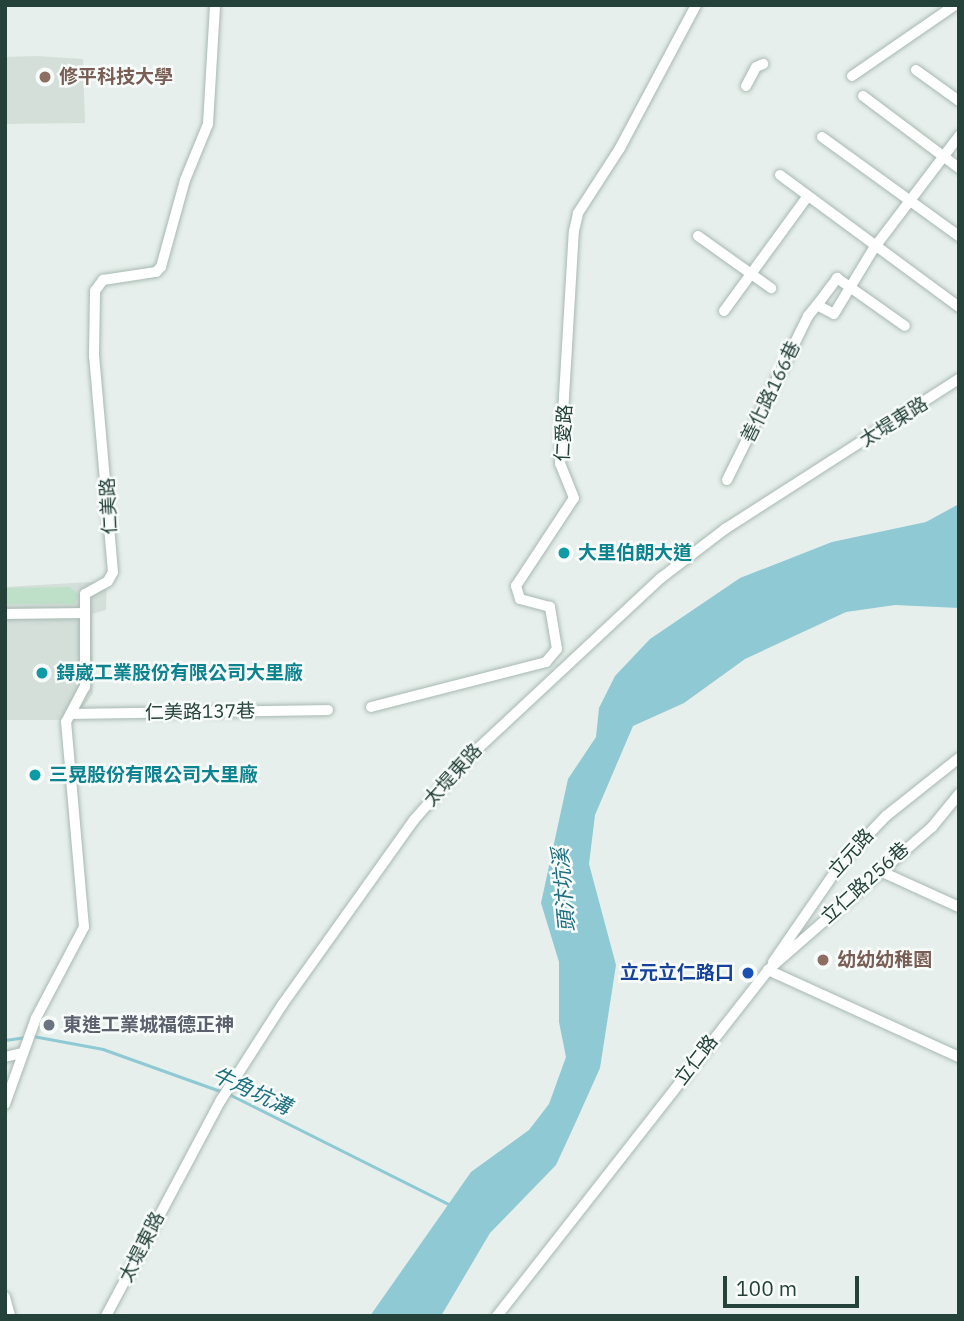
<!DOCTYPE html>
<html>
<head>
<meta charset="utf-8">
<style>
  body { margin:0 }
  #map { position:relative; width:964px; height:1321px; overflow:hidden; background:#e6efeb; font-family:"IBM Plex Sans","Noto Sans TC",sans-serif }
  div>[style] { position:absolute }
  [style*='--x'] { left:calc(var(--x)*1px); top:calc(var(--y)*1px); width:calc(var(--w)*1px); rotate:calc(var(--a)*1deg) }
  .built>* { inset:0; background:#d4dfda }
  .green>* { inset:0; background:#bfe0c8 }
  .water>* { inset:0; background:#8ec9d4 }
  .stream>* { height:2.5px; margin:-1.25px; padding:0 1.25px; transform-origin:1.25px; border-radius:1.25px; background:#8ec9d4 }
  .roads { filter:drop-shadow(0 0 2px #a8b8b2) drop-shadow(0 0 2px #a8b8b2) }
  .street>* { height:10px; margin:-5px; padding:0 5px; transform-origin:5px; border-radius:5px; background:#fff }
  .dots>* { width:19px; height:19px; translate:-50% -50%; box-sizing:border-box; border:4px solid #f7fbf9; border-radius:50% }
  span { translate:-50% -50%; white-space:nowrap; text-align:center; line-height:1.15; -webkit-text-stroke:5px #f7fbf9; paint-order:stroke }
  .education-label { font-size:19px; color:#785e54; font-weight:700 }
  .left { translate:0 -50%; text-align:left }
  .street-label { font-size:19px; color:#24423a }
  .culture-label { font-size:19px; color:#0d838f; font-weight:700 }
  .transit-label { font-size:19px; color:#164399; font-weight:700 }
  .right { translate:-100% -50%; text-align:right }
  .worship-label { font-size:19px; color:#5b616d; font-weight:700 }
  .water-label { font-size:21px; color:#1c6f80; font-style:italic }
  .frame { position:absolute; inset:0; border:7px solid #24423a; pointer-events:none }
  .scale { position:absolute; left:723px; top:1276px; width:136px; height:32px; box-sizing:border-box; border:4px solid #24423a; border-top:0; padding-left:9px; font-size:21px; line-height:24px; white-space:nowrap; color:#24423a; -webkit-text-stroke:5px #f7fbf9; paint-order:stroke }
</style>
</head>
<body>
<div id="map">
  <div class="built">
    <div style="clip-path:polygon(37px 56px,83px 59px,85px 123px,5px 124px,5px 57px)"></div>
    <div style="clip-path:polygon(107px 581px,106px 610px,92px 614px,93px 693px,74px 720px,5px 720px,5px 587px)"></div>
  </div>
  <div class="green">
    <div style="clip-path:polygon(70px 587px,78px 594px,75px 604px,5px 604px,5px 588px)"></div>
  </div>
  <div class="water">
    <div style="clip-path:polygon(959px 504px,959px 608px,895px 605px,846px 612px,745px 659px,684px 703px,633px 726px,595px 815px,589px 864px,616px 965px,600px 1068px,574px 1126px,556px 1165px,490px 1233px,441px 1316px,370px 1316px,471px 1172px,529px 1130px,549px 1104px,566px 1057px,559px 1022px,559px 962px,541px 903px,568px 779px,596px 737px,599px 708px,615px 676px,650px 639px,740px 578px,832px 542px,926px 522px)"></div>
  </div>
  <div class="stream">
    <div style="--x:33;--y:1036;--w:71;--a:10.5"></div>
    <div style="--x:103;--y:1049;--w:127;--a:19.7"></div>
    <div style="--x:5;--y:1040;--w:21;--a:-8"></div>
    <div style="--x:229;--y:1094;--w:246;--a:26.6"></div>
  </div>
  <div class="roads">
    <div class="street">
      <div style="--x:916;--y:70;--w:53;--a:35.8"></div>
      <div style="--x:852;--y:76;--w:125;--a:-34.6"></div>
      <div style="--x:746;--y:86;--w:21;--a:-62"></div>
      <div style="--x:756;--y:67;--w:8;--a:-23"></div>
      <div style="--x:863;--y:96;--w:120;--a:36.9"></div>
      <div style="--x:822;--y:137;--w:169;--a:35.9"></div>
      <div style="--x:780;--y:175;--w:222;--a:36.4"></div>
      <div style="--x:698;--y:236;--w:90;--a:35.5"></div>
      <div style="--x:817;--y:305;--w:34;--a:-53"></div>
      <div style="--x:837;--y:278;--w:83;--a:35.2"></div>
      <div style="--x:724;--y:311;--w:142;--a:-53.9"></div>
      <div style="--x:727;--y:480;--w:183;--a:-63.7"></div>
      <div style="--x:808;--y:316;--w:14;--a:-51"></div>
      <div style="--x:817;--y:305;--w:19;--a:28"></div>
      <div style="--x:834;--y:314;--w:77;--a:-58.8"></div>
      <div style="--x:874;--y:248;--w:141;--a:-52.8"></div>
      <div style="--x:5;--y:614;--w:79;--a:-0.7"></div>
      <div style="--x:371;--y:707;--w:181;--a:-14.4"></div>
      <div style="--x:546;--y:662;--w:17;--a:-50"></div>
      <div style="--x:557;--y:649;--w:43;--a:-99.5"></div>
      <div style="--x:550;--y:607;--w:31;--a:-165"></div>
      <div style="--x:520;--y:599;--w:14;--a:-107"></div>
      <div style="--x:516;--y:586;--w:105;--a:-56.6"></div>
      <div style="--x:574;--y:498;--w:37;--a:-112"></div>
      <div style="--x:560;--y:464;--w:233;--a:-86.6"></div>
      <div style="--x:574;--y:231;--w:18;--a:-77"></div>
      <div style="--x:578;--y:213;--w:77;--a:-57.1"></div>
      <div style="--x:620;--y:148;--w:162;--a:-62"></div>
      <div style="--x:73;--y:714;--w:255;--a:-0.9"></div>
      <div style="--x:880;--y:871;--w:87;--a:24.5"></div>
      <div style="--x:773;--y:962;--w:121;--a:-55.4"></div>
      <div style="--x:842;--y:862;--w:64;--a:-46.3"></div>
      <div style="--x:886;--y:816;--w:93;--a:-38.5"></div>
      <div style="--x:768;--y:970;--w:210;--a:24.5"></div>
      <div style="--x:5;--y:1057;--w:17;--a:-13"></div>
      <div style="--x:5;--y:1104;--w:91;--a:-70.2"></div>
      <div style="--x:36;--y:1018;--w:103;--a:-62.2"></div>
      <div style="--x:84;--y:927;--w:206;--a:-95"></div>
      <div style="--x:66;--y:722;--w:40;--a:-62"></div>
      <div style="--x:85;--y:687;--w:93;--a:-90"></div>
      <div style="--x:85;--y:594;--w:26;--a:-29"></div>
      <div style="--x:108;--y:581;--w:10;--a:-61"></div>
      <div style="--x:113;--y:572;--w:217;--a:-95"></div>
      <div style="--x:94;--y:356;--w:65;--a:-89.1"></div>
      <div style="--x:95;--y:291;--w:14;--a:-54"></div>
      <div style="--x:103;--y:280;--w:54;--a:-8.6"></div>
      <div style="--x:156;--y:272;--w:7;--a:-45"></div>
      <div style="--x:161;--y:267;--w:90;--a:-74.6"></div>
      <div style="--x:185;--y:180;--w:61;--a:-67.7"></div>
      <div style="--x:208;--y:124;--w:119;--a:-86.6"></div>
      <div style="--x:5;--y:1297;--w:20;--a:75"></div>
      <div style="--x:106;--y:1316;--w:245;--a:-62"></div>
      <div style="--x:221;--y:1100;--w:113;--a:-57.3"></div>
      <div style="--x:282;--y:1005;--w:227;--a:-54.5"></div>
      <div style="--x:414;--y:820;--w:86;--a:-48.8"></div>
      <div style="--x:471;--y:755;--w:260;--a:-43"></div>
      <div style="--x:661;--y:578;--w:81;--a:-37.4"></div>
      <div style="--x:725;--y:529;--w:278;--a:-32.7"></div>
      <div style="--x:497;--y:1316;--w:439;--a:-51.9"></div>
      <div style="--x:768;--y:970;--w:218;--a:-41.1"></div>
      <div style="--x:932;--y:827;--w:43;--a:-50.7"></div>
    </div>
  </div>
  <div class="dots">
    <div style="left:45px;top:77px;background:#8d6e63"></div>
    <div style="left:564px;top:553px;background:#0f9aa8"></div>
    <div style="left:42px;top:673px;background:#0f9aa8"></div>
    <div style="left:35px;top:775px;background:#0f9aa8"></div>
    <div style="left:823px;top:960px;background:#8d6e63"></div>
    <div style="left:748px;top:973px;background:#1a4fb4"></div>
    <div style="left:49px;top:1025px;background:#6b7280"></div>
  </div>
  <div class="education-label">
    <span class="left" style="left:59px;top:77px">修平科技大學</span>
    <span class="left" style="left:837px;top:960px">幼幼幼稚園</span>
  </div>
  <div class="street-label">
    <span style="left:771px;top:392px;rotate:-64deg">善化路166巷</span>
    <span style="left:894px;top:422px;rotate:-32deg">太堤東路</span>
    <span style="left:564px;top:433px;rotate:-87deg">仁愛路</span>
    <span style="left:109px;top:506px;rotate:-93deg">仁美路</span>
    <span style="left:200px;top:712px;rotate:-1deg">仁美路137巷</span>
    <span style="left:453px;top:775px;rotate:-48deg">太堤東路</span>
    <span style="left:851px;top:853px;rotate:-48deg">立元路</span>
    <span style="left:865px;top:883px;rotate:-42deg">立仁路256巷</span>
    <span style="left:696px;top:1060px;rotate:-52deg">立仁路</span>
    <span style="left:142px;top:1247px;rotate:-63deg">太堤東路</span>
  </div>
  <div class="culture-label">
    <span class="left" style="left:578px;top:553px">大里伯朗大道</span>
    <span class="left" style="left:56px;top:673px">鍀崴工業股份有限公司大里廠</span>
    <span class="left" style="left:49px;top:775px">三晃股份有限公司大里廠</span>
  </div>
  <div class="transit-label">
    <span class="right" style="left:734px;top:973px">立元立仁路口</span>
  </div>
  <div class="worship-label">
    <span class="left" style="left:63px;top:1025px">東進工業城福德正神</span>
  </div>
  <div class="water-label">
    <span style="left:563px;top:890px;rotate:-95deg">頭汴坑溪</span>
    <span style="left:252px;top:1090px;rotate:25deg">牛角坑溝</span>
  </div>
  <div class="frame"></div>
  <div class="scale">100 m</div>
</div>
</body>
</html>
